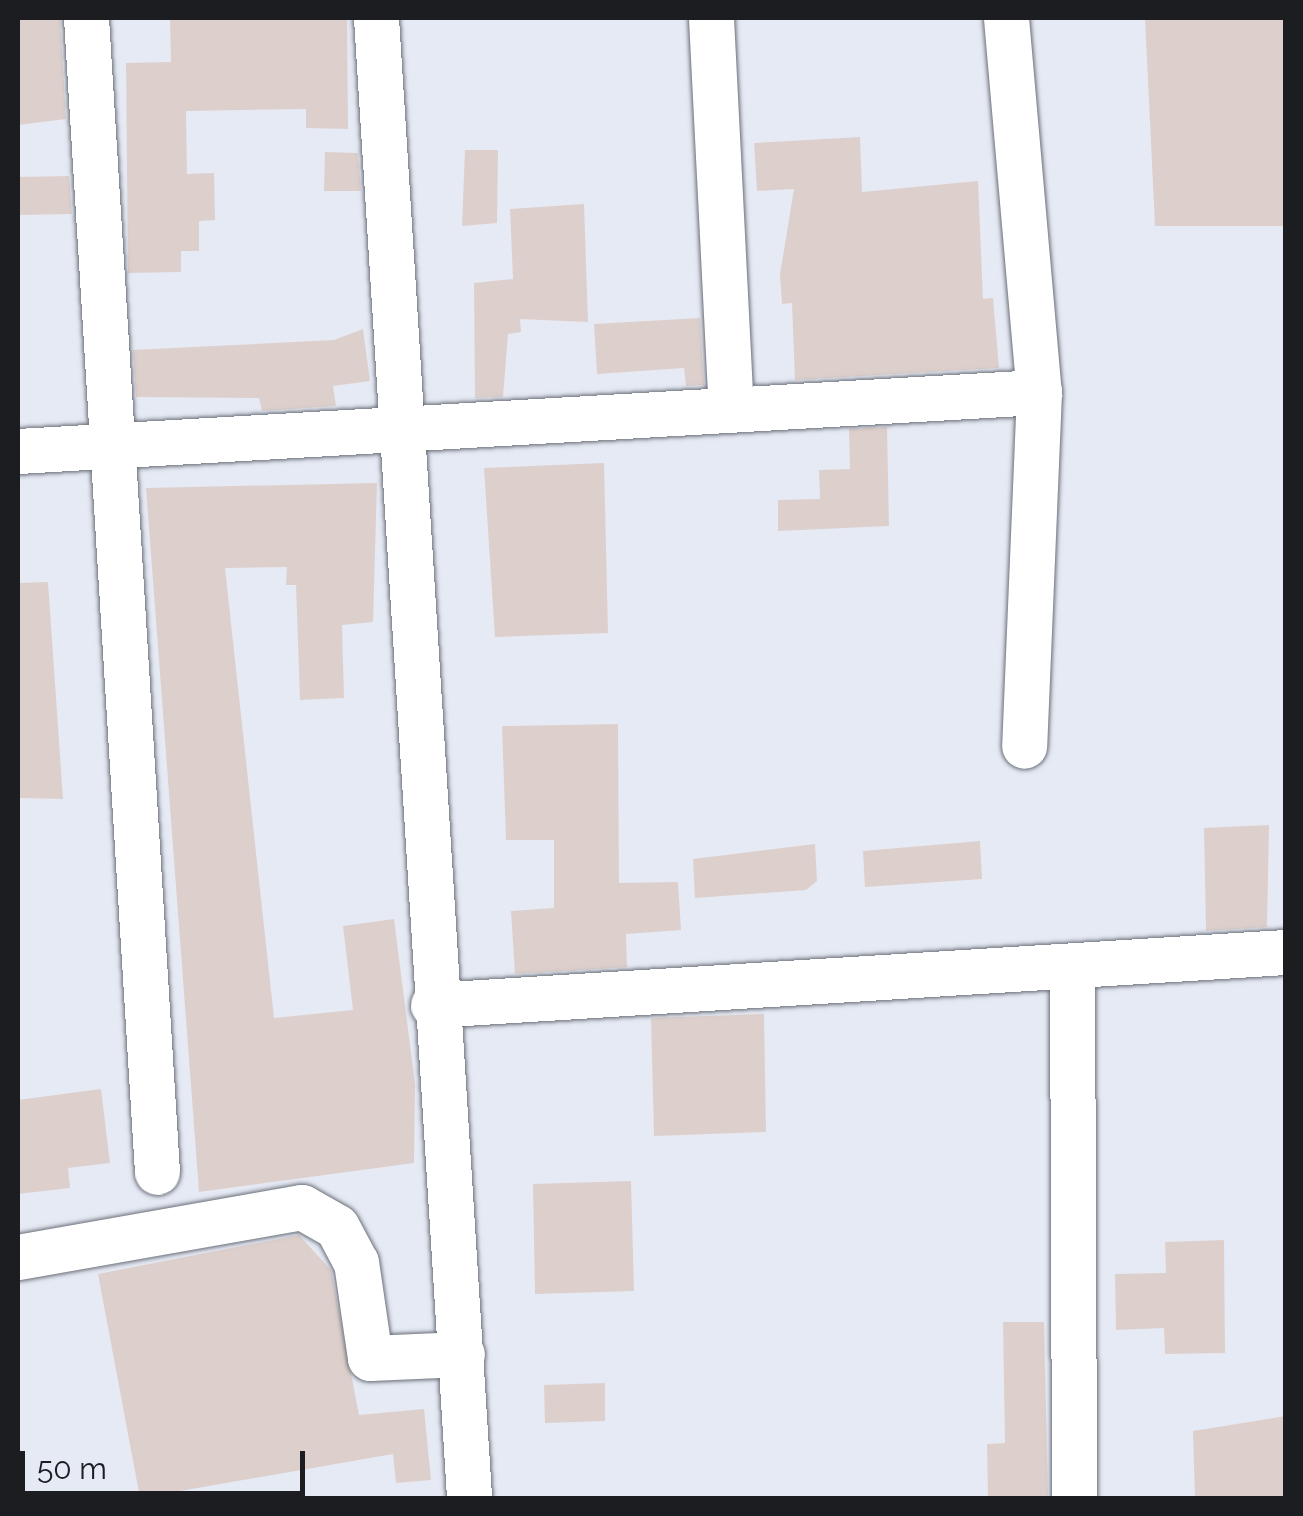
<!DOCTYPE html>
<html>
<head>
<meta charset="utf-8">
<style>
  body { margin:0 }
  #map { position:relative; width:1303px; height:1516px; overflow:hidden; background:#e6eaf5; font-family:Raleway,sans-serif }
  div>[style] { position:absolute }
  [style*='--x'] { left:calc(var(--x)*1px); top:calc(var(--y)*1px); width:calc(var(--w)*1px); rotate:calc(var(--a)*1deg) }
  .building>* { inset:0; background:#ddd0cc }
  .roads { filter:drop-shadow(0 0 2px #6a6f78) drop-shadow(0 0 2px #6a6f78) }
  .minor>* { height:45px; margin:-22.5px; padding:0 22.5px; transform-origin:22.5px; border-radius:22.5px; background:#fff }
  span { translate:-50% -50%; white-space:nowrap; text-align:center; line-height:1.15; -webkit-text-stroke:10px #e6eaf5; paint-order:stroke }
  .frame { position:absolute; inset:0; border:20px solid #1b1d21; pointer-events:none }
  .scale { position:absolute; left:20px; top:1451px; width:285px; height:45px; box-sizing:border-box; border:5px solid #1b1d21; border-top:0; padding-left:12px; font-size:30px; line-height:35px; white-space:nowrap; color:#1b1d21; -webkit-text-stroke:8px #e6eaf5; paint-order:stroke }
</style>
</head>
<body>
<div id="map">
  <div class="building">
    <div style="clip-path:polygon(18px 18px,60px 18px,66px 119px,18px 125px)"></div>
    <div style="clip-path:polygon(170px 18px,347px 18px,348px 129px,306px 128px,306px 109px,186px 111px,187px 174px,214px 173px,215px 220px,199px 221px,199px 251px,181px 251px,181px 272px,128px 273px,126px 63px,171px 62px)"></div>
    <div style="clip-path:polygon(1145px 18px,1286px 18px,1286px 226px,1155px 226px)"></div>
    <div style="clip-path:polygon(860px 137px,862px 192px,978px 181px,983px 299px,993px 298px,999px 368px,795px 380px,792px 303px,782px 304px,780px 274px,794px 189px,757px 191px,754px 143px)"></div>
    <div style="clip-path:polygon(465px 150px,498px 150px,497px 223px,462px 226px)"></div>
    <div style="clip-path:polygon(325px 152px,358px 153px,361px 191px,324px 191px)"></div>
    <div style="clip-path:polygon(69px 176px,72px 214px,18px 215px,18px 177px)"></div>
    <div style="clip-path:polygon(584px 204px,588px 322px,520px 319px,521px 332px,508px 334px,503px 397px,475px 398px,474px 283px,513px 279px,510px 209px)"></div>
    <div style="clip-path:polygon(700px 318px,704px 385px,686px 386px,684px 368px,597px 374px,594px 324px)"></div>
    <div style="clip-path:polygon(363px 329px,370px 381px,333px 386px,336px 406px,262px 411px,259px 398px,136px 397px,133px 350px,334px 340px)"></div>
    <div style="clip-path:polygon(887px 427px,889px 526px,778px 531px,778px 500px,820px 499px,819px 470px,850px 469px,849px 429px)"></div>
    <div style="clip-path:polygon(604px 463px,608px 633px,495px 637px,484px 468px)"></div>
    <div style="clip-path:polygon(377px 483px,373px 622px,342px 625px,344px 698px,300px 700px,296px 585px,286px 585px,287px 567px,225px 568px,274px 1018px,353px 1010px,343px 926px,394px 919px,415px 1084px,414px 1163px,199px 1192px,146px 488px)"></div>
    <div style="clip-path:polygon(48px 582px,63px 799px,20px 798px,18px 583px)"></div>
    <div style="clip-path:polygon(618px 724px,619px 883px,678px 882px,681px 930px,626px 934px,627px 967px,515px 974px,511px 911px,554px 908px,554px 840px,506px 840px,502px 726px)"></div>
    <div style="clip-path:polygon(1269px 825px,1267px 927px,1206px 931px,1204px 828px)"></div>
    <div style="clip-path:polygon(980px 841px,982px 879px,865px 887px,863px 851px)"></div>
    <div style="clip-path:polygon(815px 844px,817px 881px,806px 890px,695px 898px,693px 859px)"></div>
    <div style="clip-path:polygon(764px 1014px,766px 1132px,654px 1136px,651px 1018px)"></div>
    <div style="clip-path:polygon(101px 1089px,110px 1163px,68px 1168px,70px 1188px,18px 1194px,18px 1100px)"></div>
    <div style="clip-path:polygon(631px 1181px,634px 1291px,535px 1294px,533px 1184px)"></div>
    <div style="clip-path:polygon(299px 1235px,331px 1270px,359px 1415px,424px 1409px,431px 1480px,396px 1483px,393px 1454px,140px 1498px,98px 1274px)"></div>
    <div style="clip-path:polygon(1224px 1240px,1225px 1353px,1165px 1354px,1164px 1328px,1116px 1330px,1115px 1274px,1166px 1273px,1165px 1242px)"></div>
    <div style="clip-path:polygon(1003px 1322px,1044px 1322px,1048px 1498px,988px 1498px,987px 1444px,1005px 1443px)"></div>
    <div style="clip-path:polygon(605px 1383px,605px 1421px,545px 1423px,544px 1385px)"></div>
    <div style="clip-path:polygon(1286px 1416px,1286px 1498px,1195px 1498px,1193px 1431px)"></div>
  </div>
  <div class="roads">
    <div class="minor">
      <div style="--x:86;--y:18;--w:1156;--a:86.48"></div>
      <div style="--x:376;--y:18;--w:1483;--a:86.4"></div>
      <div style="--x:711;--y:18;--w:391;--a:87.1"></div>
      <div style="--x:1006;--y:18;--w:375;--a:85"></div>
      <div style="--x:1039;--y:392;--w:354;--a:92.4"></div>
      <div style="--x:18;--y:451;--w:1023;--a:-3.31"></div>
      <div style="--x:1072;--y:966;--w:532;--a:89.78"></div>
      <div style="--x:433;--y:1005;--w:855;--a:-3.56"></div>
      <div style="--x:18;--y:1257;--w:288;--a:-10"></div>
      <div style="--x:302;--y:1207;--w:40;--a:29.7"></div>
      <div style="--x:337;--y:1227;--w:40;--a:62"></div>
      <div style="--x:356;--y:1262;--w:97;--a:81.7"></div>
      <div style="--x:370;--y:1358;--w:92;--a:-2.5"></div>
    </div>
  </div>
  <div class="frame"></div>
  <div class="scale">50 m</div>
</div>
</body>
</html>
